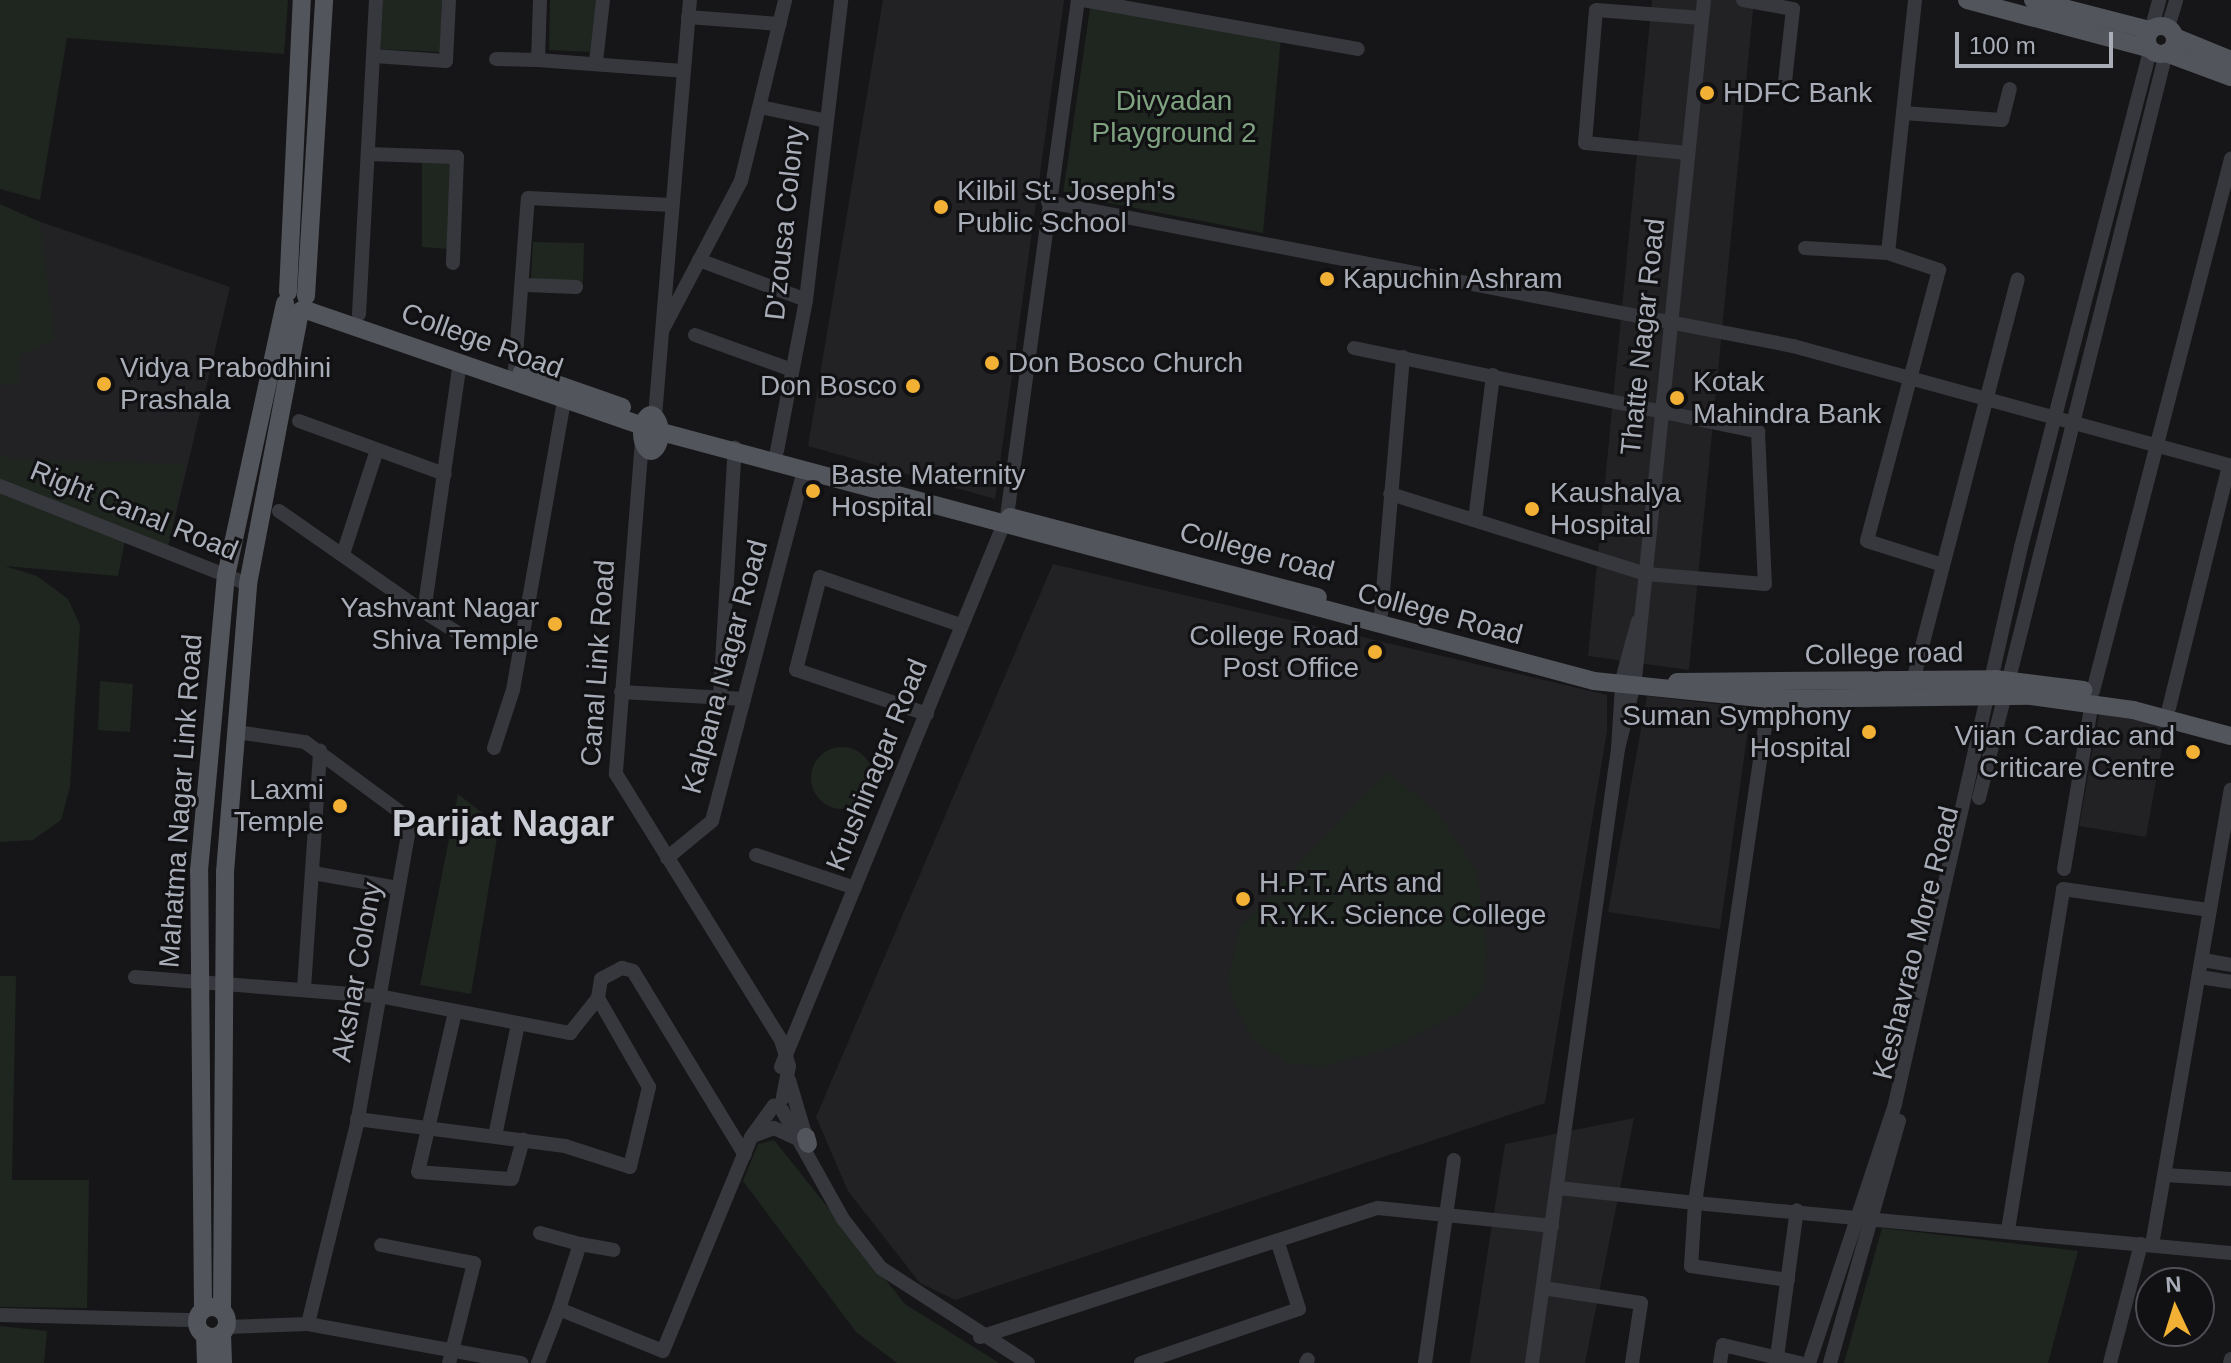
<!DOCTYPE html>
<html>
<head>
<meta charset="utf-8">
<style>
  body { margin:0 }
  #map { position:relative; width:2231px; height:1363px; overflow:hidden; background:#161618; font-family:Arial,sans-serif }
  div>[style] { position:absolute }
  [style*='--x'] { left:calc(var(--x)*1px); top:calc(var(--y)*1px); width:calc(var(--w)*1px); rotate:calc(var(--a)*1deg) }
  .built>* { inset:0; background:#222225 }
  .green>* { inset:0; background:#1e261f }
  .round { border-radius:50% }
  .minor>* { height:14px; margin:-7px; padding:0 7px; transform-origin:7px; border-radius:7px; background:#37383d }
  .major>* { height:18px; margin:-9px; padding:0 9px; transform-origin:9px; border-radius:9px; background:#53555c }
  .major>.ring { margin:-9px; padding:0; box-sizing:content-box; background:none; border:18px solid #53555c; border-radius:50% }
  .dots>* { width:22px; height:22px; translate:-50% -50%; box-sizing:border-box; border:4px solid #111113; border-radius:50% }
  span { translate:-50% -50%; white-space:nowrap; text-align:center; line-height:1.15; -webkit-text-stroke:6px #111113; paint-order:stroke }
  .poi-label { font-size:28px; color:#a8adb8 }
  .left { translate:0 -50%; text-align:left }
  .right { translate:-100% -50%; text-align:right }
  .park-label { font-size:28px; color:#7fa381 }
  .street-label { font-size:28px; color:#a8adb8 }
  .district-label { font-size:36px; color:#c9ccd4; font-weight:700 }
  .north { position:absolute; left:2135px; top:1267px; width:80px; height:80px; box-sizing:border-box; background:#111113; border:2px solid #4d4f55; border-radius:50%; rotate:356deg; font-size:22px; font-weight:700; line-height:32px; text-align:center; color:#a8adb8 }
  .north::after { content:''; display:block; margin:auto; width:28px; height:36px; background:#f2b134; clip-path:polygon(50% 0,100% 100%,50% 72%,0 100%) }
  .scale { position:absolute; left:1955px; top:32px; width:158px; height:36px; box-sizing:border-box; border:4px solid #a8adb8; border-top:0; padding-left:10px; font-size:24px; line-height:28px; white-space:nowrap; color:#a8adb8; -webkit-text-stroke:6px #111113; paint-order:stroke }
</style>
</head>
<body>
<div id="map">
  <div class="built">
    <div style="clip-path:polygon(883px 0,1064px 0,995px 499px,808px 446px)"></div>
    <div style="clip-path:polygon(1652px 0,1754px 0,1689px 670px,1588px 656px)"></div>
    <div style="clip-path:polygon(0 208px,230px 287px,168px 547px,0 480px)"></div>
    <div style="clip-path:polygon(1053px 564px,1607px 695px,1607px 731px,1545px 1103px,955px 1300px,920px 1283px,848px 1191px,816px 1117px)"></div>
    <div style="clip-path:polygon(1647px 696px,1751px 708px,1720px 929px,1608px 912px)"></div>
    <div style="clip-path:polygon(2099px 714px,2166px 725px,2146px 837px,2079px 826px)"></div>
    <div style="clip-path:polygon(1634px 1118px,1585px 1363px,1470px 1363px,1505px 1144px)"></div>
  </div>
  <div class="green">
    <div style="clip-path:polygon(0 0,288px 0,284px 54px,67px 38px,40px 200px,0 189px)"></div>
    <div style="clip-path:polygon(383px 0,442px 0,440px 52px,380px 49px)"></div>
    <div style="clip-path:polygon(550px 0,596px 0,590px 52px,549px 50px)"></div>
    <div style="clip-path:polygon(1090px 8px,1281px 37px,1263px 233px,1063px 194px)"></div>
    <div style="clip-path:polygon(422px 162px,450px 163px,448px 249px,422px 247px)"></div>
    <div style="clip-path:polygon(0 204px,40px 222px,55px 340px,20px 355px,19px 384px,0 385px)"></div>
    <div style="clip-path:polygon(533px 242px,584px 243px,583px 284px,531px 280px)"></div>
    <div style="clip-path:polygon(0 453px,10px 459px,185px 464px,168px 547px,127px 531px,118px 576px,5px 566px,37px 576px,68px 599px,80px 625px,70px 787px,61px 820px,33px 840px,0 842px)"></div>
    <div style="clip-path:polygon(100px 681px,133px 684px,130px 732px,98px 730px)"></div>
    <div class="round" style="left:811px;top:747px;width:62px;height:62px"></div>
    <div style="clip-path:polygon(1387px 771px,1438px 813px,1477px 871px,1487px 950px,1483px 992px,1459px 1013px,1392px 1048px,1320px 1067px,1289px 1063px,1253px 1041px,1233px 1000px,1228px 980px,1240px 926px)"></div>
    <div style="clip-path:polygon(458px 794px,499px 826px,471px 994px,420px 985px)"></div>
    <div style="clip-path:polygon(0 976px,16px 976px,12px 1180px,89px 1180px,87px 1308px,0 1307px)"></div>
    <div style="clip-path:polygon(774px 1140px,905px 1304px,999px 1363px,897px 1363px,856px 1332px,743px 1181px,758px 1144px)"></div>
    <div style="clip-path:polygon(1882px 1228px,2078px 1251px,2048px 1363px,1844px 1363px)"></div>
    <div style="clip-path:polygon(0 1326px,47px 1331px,44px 1363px,0 1363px)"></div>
  </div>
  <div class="minor">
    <div style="--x:540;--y:0;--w:60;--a:91.9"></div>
    <div style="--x:538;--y:60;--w:145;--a:4.3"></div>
    <div style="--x:1083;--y:0;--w:279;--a:10.1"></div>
    <div style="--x:1743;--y:0;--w:51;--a:10.2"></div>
    <div style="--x:1793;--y:9;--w:73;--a:96.3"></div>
    <div style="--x:688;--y:17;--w:92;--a:4.4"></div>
    <div style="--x:2152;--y:27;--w:28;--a:-75"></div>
    <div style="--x:2168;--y:27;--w:28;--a:-73"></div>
    <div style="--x:374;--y:56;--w:72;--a:4"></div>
    <div style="--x:446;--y:61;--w:61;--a:-87.2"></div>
    <div style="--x:496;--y:59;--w:42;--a:1.4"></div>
    <div style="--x:596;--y:62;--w:62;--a:-83.6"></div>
    <div style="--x:760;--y:107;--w:63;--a:11.8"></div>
    <div style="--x:1903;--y:113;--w:99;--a:4"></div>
    <div style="--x:2002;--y:120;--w:32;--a:-76"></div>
    <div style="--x:1687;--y:153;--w:102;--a:-174.4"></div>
    <div style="--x:1585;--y:143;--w:133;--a:-85.3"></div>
    <div style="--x:1596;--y:10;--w:106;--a:4.3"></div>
    <div style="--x:368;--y:154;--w:89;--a:1.9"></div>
    <div style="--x:457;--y:157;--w:106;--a:92.2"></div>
    <div style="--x:1048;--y:202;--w:759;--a:10.94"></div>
    <div style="--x:1793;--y:346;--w:454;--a:15.3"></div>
    <div style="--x:1805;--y:248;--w:83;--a:3.4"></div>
    <div style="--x:1888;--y:253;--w:54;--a:18.4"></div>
    <div style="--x:1939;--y:270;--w:280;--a:104.9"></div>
    <div style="--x:1867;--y:541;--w:80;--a:17.5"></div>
    <div style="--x:1888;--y:253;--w:254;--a:-83.9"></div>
    <div style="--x:699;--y:260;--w:114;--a:20.5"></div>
    <div style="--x:526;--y:285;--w:50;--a:2.3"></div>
    <div style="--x:359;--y:314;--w:314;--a:-86.9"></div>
    <div style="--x:663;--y:329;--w:167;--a:-62.2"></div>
    <div style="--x:741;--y:181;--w:186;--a:-76.3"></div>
    <div style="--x:695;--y:335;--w:103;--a:19.8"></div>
    <div style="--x:1354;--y:348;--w:413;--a:11.7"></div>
    <div style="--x:1758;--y:432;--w:152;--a:87.4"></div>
    <div style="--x:1765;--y:584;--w:119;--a:-175.2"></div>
    <div style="--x:1646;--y:574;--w:268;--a:-162.6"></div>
    <div style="--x:460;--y:362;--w:253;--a:98.2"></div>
    <div style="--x:424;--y:612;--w:46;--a:31.6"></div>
    <div style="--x:515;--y:369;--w:171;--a:-85.7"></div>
    <div style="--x:528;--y:198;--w:144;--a:2.8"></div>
    <div style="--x:655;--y:416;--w:417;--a:-85.2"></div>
    <div style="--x:299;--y:421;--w:155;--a:20"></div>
    <div style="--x:643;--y:428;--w:347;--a:94.5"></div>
    <div style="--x:616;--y:774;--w:313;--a:58.2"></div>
    <div style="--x:781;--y:1040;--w:27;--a:73"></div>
    <div style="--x:789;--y:1066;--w:33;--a:101"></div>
    <div style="--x:777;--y:451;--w:154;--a:-79.1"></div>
    <div style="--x:806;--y:300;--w:302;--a:-83.3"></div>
    <div style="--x:0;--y:486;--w:267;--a:21.6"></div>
    <div style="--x:279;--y:511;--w:177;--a:34.9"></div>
    <div style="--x:1475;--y:520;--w:146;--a:-82.9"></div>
    <div style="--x:344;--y:551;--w:106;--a:-71.9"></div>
    <div style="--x:1381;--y:614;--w:258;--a:-85.1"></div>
    <div style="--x:1623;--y:676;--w:57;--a:-74.7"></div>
    <div style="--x:1635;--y:679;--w:682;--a:-84.2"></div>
    <div style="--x:1913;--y:681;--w:415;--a:-75.4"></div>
    <div style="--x:2093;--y:691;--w:550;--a:-75.46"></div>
    <div style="--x:621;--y:692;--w:123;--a:3.3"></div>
    <div style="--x:720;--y:697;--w:250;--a:-86.6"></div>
    <div style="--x:1769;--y:699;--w:509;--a:98.35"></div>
    <div style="--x:1695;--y:1203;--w:538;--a:5.33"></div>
    <div style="--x:2169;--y:708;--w:250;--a:-76.1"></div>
    <div style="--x:927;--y:714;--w:138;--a:-161.4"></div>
    <div style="--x:796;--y:670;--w:96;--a:-75.5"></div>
    <div style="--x:820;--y:577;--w:148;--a:18.9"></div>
    <div style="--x:237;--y:732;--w:69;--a:8.4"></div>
    <div style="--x:305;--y:742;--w:123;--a:36.4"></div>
    <div style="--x:404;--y:815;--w:15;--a:70"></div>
    <div style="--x:409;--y:829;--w:300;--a:100"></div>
    <div style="--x:357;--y:1124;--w:206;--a:103.8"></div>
    <div style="--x:494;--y:748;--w:61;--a:-71.9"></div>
    <div style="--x:513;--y:690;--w:294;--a:-80"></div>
    <div style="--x:1618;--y:749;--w:63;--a:-86.4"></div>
    <div style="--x:1979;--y:798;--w:768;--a:-75.91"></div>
    <div style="--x:756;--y:855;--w:104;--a:18.4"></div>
    <div style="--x:667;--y:858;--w:58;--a:-39.4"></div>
    <div style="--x:712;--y:821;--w:363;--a:-75.3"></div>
    <div style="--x:2064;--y:869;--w:169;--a:-80.5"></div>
    <div style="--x:313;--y:873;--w:86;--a:10"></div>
    <div style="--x:2203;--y:960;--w:28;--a:10"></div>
    <div style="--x:135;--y:977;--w:245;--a:4.5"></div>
    <div style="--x:379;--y:996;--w:195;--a:11"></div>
    <div style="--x:570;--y:1033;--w:45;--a:-51.3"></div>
    <div style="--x:2200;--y:977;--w:31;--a:9"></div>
    <div style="--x:304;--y:988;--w:238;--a:-86.1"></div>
    <div style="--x:455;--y:1012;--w:164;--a:103"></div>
    <div style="--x:418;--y:1172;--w:94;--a:4.3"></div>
    <div style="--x:512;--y:1179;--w:41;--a:-74.2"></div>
    <div style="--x:781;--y:1067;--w:596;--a:-67.7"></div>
    <div style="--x:1007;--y:516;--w:521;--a:-82.17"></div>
    <div style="--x:789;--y:1080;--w:59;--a:73.4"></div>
    <div style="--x:782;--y:1110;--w:125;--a:60.8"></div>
    <div style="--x:843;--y:1219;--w:62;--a:52.2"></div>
    <div style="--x:881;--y:1268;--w:175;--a:32.9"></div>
    <div style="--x:357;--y:1119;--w:210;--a:7.4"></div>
    <div style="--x:565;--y:1146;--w:68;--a:17.9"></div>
    <div style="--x:630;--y:1167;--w:82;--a:-76.6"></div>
    <div style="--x:649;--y:1087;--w:103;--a:-119.8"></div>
    <div style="--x:598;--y:998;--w:19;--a:-81"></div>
    <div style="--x:601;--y:979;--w:24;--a:-28"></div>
    <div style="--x:622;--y:968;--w:11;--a:15"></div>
    <div style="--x:633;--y:971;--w:215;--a:58.7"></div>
    <div style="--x:495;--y:1136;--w:114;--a:-78.4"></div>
    <div style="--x:753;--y:1136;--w:22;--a:-21"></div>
    <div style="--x:774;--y:1128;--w:23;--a:25"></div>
    <div style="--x:2165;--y:1175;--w:66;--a:3.5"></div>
    <div style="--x:1559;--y:1188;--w:137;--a:6.3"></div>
    <div style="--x:1695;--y:1203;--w:63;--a:93.6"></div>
    <div style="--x:1691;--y:1266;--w:98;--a:8.2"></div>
    <div style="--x:2008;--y:1230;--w:345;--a:-80.8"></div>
    <div style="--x:2063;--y:889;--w:148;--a:8.2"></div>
    <div style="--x:540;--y:1233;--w:41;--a:15.4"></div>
    <div style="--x:580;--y:1244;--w:68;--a:107.9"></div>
    <div style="--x:580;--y:1244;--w:34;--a:10"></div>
    <div style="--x:381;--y:1245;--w:95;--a:11"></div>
    <div style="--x:474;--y:1263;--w:103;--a:104"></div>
    <div style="--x:2152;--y:1245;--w:462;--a:-80.2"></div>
    <div style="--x:1543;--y:1288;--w:99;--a:8.7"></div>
    <div style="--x:1641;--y:1303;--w:61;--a:98.5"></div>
    <div style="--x:0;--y:1315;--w:197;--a:1.5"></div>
    <div style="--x:226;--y:1327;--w:82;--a:-2.1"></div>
    <div style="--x:308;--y:1324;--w:217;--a:10.4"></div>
    <div style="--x:980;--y:1337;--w:418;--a:-18"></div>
    <div style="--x:1378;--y:1208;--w:175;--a:5.9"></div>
    <div style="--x:1777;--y:1357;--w:148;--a:-82.3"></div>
    <div style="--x:538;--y:1363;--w:58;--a:-68.7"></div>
    <div style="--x:559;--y:1309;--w:112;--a:22"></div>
    <div style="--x:663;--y:1351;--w:231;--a:-67.6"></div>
    <div style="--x:751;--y:1137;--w:39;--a:-54"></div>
    <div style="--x:1141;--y:1363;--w:167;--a:-18.9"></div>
    <div style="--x:1299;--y:1309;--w:72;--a:-107.7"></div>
    <div style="--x:1306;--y:1363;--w:4;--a:-63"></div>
    <div style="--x:1425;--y:1363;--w:205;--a:-81.9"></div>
    <div style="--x:1532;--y:1363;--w:620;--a:-82.03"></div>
    <div style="--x:1618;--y:749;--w:63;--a:-76.2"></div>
    <div style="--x:1720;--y:1363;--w:18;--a:-81"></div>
    <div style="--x:1723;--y:1345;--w:79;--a:13.2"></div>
    <div style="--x:1809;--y:1363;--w:273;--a:-71.6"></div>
    <div style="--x:1895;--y:1104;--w:571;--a:-77.25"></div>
    <div style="--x:2021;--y:547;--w:513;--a:-75.42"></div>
    <div style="--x:1830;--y:1363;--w:252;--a:-74.1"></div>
    <div style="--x:2110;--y:1363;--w:123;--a:-75.4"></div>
    <div style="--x:2230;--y:1363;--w:4;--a:-76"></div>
  </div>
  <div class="major">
    <div style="--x:1967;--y:0;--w:187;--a:14.9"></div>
    <div style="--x:2033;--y:0;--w:120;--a:14.5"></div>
    <div class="ring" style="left:2147px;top:26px;width:10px;height:10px"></div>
    <div style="--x:2175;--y:37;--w:61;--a:22.3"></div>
    <div style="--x:2166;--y:53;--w:69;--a:20.3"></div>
    <div style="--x:288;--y:292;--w:292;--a:-87.3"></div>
    <div style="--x:306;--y:296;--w:297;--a:-86.5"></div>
    <div style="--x:303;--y:309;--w:359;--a:19"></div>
    <div style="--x:522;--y:372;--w:106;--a:19.3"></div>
    <div class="ring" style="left:642px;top:415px;width:-2px;height:-2px"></div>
    <div style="--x:654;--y:430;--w:973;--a:14.95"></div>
    <div style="--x:1594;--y:681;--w:176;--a:5.9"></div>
    <div style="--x:1769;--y:699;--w:262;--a:-0.7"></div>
    <div style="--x:2031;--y:696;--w:103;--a:7.8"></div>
    <div style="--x:2133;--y:710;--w:101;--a:14.9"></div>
    <div style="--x:1010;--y:517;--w:318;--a:14.6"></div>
    <div style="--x:1677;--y:682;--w:318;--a:-0.5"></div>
    <div style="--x:1995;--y:679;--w:89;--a:7.1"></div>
    <div style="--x:806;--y:1137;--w:7;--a:74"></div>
    <div class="ring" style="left:197px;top:1307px;width:12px;height:12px"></div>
    <div style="--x:203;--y:1309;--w:438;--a:-90.5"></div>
    <div style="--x:199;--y:871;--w:296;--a:-84.8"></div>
    <div style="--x:226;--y:576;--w:279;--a:-77.8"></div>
    <div style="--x:222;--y:1310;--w:438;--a:-89.6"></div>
    <div style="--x:225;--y:872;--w:289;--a:-85.4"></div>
    <div style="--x:248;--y:584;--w:278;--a:-79.2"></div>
    <div style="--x:222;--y:1334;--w:29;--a:88"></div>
    <div style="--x:205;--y:1335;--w:28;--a:88"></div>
  </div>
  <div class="dots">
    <div style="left:1707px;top:93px;background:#f2b134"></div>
    <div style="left:941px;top:207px;background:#f2b134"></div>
    <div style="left:1327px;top:279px;background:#f2b134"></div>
    <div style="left:992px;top:363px;background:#f2b134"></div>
    <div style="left:104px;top:384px;background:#f2b134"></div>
    <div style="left:913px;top:386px;background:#f2b134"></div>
    <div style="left:1677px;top:398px;background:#f2b134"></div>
    <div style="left:813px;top:491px;background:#f2b134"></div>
    <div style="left:1532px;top:509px;background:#f2b134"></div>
    <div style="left:555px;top:624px;background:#f2b134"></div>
    <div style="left:1375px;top:652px;background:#f2b134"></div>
    <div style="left:1869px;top:732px;background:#f2b134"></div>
    <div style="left:2193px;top:752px;background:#f2b134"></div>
    <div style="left:340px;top:806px;background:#f2b134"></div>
    <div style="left:1243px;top:899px;background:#f2b134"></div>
  </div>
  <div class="poi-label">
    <span class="left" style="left:1723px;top:93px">HDFC Bank</span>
    <span class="left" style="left:957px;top:207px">Kilbil St. Joseph's<br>Public School</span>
    <span class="left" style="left:1343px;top:279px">Kapuchin Ashram</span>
    <span class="left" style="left:1008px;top:363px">Don Bosco Church</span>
    <span class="left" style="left:120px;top:384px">Vidya Prabodhini<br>Prashala</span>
    <span class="left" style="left:1693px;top:398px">Kotak<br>Mahindra Bank</span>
    <span class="right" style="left:897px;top:386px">Don Bosco</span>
    <span class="left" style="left:831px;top:491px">Baste Maternity<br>Hospital</span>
    <span class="left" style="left:1550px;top:509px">Kaushalya<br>Hospital</span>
    <span class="right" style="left:539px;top:624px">Yashvant Nagar<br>Shiva Temple</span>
    <span class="right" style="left:1359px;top:652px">College Road<br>Post Office</span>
    <span class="right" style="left:1851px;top:732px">Suman Symphony<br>Hospital</span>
    <span class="right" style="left:2175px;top:752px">Vijan Cardiac and<br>Criticare Centre</span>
    <span class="right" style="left:324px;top:806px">Laxmi<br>Temple</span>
    <span class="left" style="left:1259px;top:899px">H.P.T. Arts and<br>R.Y.K. Science College</span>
  </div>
  <div class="park-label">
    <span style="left:1174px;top:117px">Divyadan<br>Playground 2</span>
  </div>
  <div class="street-label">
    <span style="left:785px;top:223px;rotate:-84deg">D'zousa Colony</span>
    <span style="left:1643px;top:337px;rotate:-84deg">Thatte Nagar Road</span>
    <span style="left:482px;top:341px;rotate:20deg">College Road</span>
    <span style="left:134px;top:511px;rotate:22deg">Right Canal Road</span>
    <span style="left:1257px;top:552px;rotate:15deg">College road</span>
    <span style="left:1440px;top:614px;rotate:15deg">College Road</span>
    <span style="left:1884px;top:654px;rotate:-1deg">College road</span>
    <span style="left:598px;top:663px;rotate:-86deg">Canal Link Road</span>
    <span style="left:725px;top:667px;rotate:-75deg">Kalpana Nagar Road</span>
    <span style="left:877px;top:765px;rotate:-68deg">Krushinagar Road</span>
    <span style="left:181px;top:801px;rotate:-86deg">Mahatma Nagar Link Road</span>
    <span style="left:1916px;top:943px;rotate:-76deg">Keshavrao More Road</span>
    <span style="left:357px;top:972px;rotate:-80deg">Akshar Colony</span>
  </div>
  <div class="district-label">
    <span style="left:503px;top:824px">Parijat Nagar</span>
  </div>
  <div class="north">N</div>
  <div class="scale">100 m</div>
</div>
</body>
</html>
